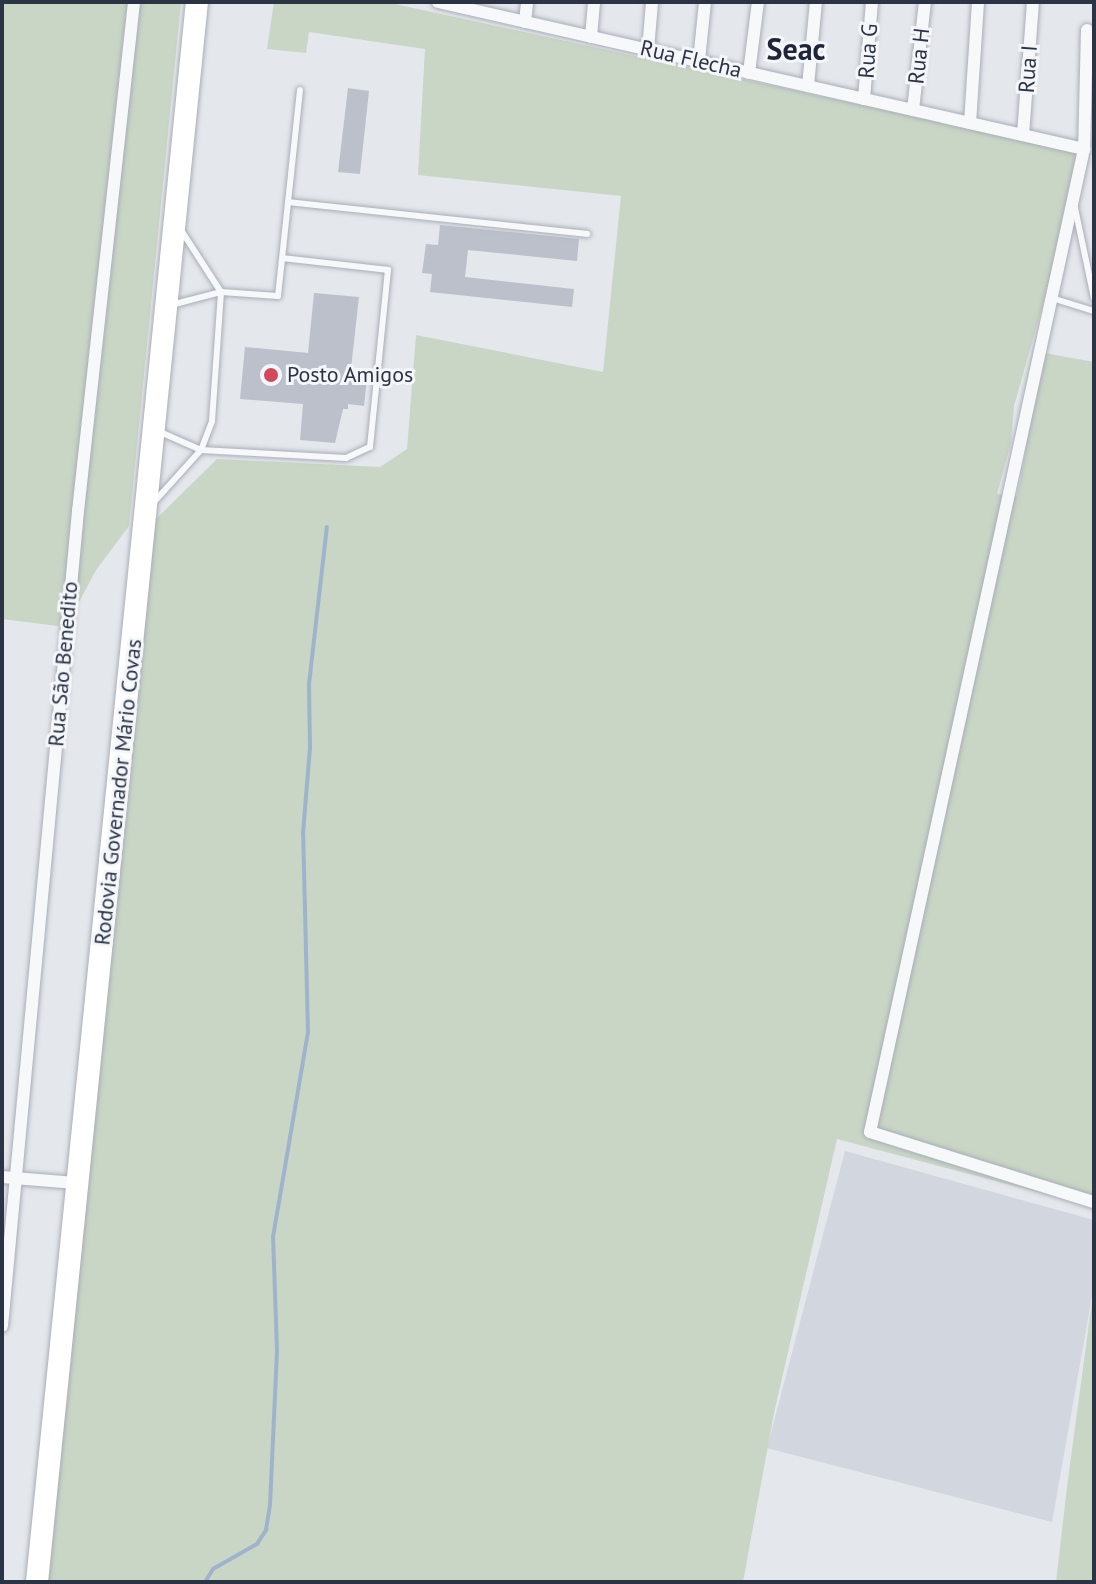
<!DOCTYPE html>
<html>
<head>
<meta charset="utf-8">
<style>
  body { margin:0 }
  #map { position:relative; width:1096px; height:1584px; overflow:hidden; background:#e4e7ec; font-family:"PT Sans",sans-serif }
  div>[style] { position:absolute }
  [style*='--x'] { left:calc(var(--x)*1px); top:calc(var(--y)*1px); width:calc(var(--w)*1px); rotate:calc(var(--a)*1deg) }
  .built>* { inset:0; background:#d2d6de }
  .green>* { inset:0; background:#c9d6c5 }
  .stream>* { height:4px; margin:-2px; padding:0 2px; transform-origin:2px; border-radius:2px; background:#9fb4cc }
  .building>* { inset:0; background:#bbc0ca }
  .roads { filter:drop-shadow(0 0 2px #a9aeb7) drop-shadow(0 0 2px #a9aeb7) }
  .lane>* { height:6px; margin:-3px; padding:0 3px; transform-origin:3px; border-radius:3px; background:#f7f8fa }
  .street>* { height:12px; margin:-6px; padding:0 6px; transform-origin:6px; border-radius:6px; background:#f7f8fa }
  .highway>* { height:22px; margin:-11px; padding:0 11px; transform-origin:11px; border-radius:11px; background:#fff }
  .dots>* { width:22px; height:22px; translate:-50% -50%; box-sizing:border-box; border:4px solid #f4f6f9; border-radius:50% }
  span { translate:-50% -50%; white-space:nowrap; text-align:center; line-height:1.15; -webkit-text-stroke:6px #f4f6f9; paint-order:stroke }
  .street-label { font-size:22px; color:#2b3445 }
  .poi-label { font-size:22px; color:#2b3445 }
  .left { translate:0 -50%; text-align:left }
  .district-label { font-size:30px; color:#1d2536; font-weight:700 }
  .frame { position:absolute; inset:0; border:4px solid #2b3445; pointer-events:none }
</style>
</head>
<body>
<div id="map">
  <div class="built">
    <div style="clip-path:polygon(845px 1151px,1094px 1220px,1094px 1285px,1052px 1522px,767px 1448px)"></div>
  </div>
  <div class="green">
    <div style="clip-path:polygon(2px 2px,181px 2px,129px 526px,96px 570px,66px 627px,2px 619px)"></div>
    <div style="clip-path:polygon(274px 2px,386px 2px,1078px 152px,1073px 198px,1014px 406px,1011px 443px,997px 494px,1017px 496px,1044px 353px,1094px 362px,1094px 1207px,837px 1139px,774px 1413px,743px 1582px,44px 1582px,151px 524px,217px 459px,380px 467px,407px 449px,416px 335px,603px 372px,621px 196px,418px 175px,425px 49px,309px 32px,306px 53px,267px 49px)"></div>
    <div style="clip-path:polygon(1094px 1286px,1094px 1582px,1056px 1582px,1067px 1487px)"></div>
  </div>
  <div class="stream">
    <div style="--x:205;--y:1582;--w:15;--a:-58"></div>
    <div style="--x:213;--y:1569;--w:51;--a:-29.6"></div>
    <div style="--x:257;--y:1544;--w:17;--a:-57"></div>
    <div style="--x:266;--y:1530;--w:25;--a:-81"></div>
    <div style="--x:270;--y:1505;--w:155;--a:-87.4"></div>
    <div style="--x:277;--y:1350;--w:113;--a:-92"></div>
    <div style="--x:273;--y:1237;--w:207;--a:-80.3"></div>
    <div style="--x:308;--y:1033;--w:200;--a:-91.4"></div>
    <div style="--x:303;--y:833;--w:85;--a:-85.3"></div>
    <div style="--x:310;--y:748;--w:64;--a:-90.9"></div>
    <div style="--x:309;--y:684;--w:158;--a:-83.5"></div>
  </div>
  <div class="building">
    <div style="clip-path:polygon(348px 88px,369px 91px,360px 174px,338px 172px)"></div>
    <div style="clip-path:polygon(440px 225px,579px 239px,577px 261px,468px 250px,465px 277px,574px 289px,572px 307px,430px 292px,432px 274px,422px 273px,426px 244px,438px 245px)"></div>
    <div style="clip-path:polygon(314px 293px,359px 297px,350px 377px,367px 379px,364px 406px,348px 404px,348px 409px,343px 409px,335px 443px,300px 440px,303px 404px,240px 399px,245px 347px,308px 353px)"></div>
  </div>
  <div class="roads">
    <div class="lane">
      <div style="--x:288;--y:202;--w:301;--a:6.1"></div>
      <div style="--x:1075;--y:208;--w:92;--a:78.1"></div>
      <div style="--x:1052;--y:298;--w:44;--a:17.2"></div>
      <div style="--x:171;--y:305;--w:52;--a:-14.6"></div>
      <div style="--x:221;--y:292;--w:57;--a:4"></div>
      <div style="--x:278;--y:296;--w:207;--a:-83.9"></div>
      <div style="--x:158;--y:431;--w:47;--a:23.8"></div>
      <div style="--x:201;--y:450;--w:145;--a:3.2"></div>
      <div style="--x:346;--y:458;--w:26;--a:-25"></div>
      <div style="--x:370;--y:447;--w:178;--a:-84.2"></div>
      <div style="--x:388;--y:270;--w:106;--a:-173.5"></div>
      <div style="--x:154;--y:502;--w:70;--a:-47.9"></div>
      <div style="--x:201;--y:450;--w:31;--a:-69"></div>
      <div style="--x:212;--y:421;--w:129;--a:-86"></div>
      <div style="--x:221;--y:292;--w:74;--a:-122.8"></div>
    </div>
    <div class="street">
      <div style="--x:438;--y:2;--w:663;--a:12.82"></div>
      <div style="--x:525;--y:22;--w:20;--a:-84"></div>
      <div style="--x:1087;--y:30;--w:119;--a:91.4"></div>
      <div style="--x:1084;--y:149;--w:1006;--a:102.28"></div>
      <div style="--x:870;--y:1132;--w:235;--a:17.4"></div>
      <div style="--x:591;--y:37;--w:35;--a:-85"></div>
      <div style="--x:648;--y:50;--w:48;--a:-85.2"></div>
      <div style="--x:699;--y:61;--w:59;--a:-84.2"></div>
      <div style="--x:749;--y:73;--w:72;--a:-82.8"></div>
      <div style="--x:808;--y:86;--w:84;--a:-84.6"></div>
      <div style="--x:864;--y:99;--w:97;--a:-85.3"></div>
      <div style="--x:913;--y:110;--w:109;--a:-83.7"></div>
      <div style="--x:970;--y:123;--w:121;--a:-86.2"></div>
      <div style="--x:1023;--y:135;--w:133;--a:-85.7"></div>
      <div style="--x:2;--y:1177;--w:74;--a:4.6"></div>
      <div style="--x:2;--y:1326;--w:819;--a:-84.67"></div>
      <div style="--x:78;--y:511;--w:512;--a:-83.72"></div>
    </div>
    <div class="highway">
      <div style="--x:37;--y:1582;--w:1588;--a:-84.22"></div>
    </div>
  </div>
  <div class="dots">
    <div style="left:271px;top:375px;background:#d1495b"></div>
  </div>
  <div class="street-label">
    <span style="left:868px;top:51px;rotate:-86deg">Rua G</span>
    <span style="left:919px;top:56px;rotate:-84deg">Rua H</span>
    <span style="left:691px;top:59px;rotate:13deg">Rua Flecha</span>
    <span style="left:1028px;top:69px;rotate:-86deg">Rua I</span>
    <span style="left:63px;top:664px;rotate:-85deg">Rua São Benedito</span>
    <span style="left:118px;top:792px;rotate:-84deg">Rodovia Governador Mário Covas</span>
  </div>
  <div class="poi-label">
    <span class="left" style="left:287px;top:375px">Posto Amigos</span>
  </div>
  <div class="district-label">
    <span style="left:796px;top:49px">Seac</span>
  </div>
  <div class="frame"></div>
</div>
</body>
</html>
